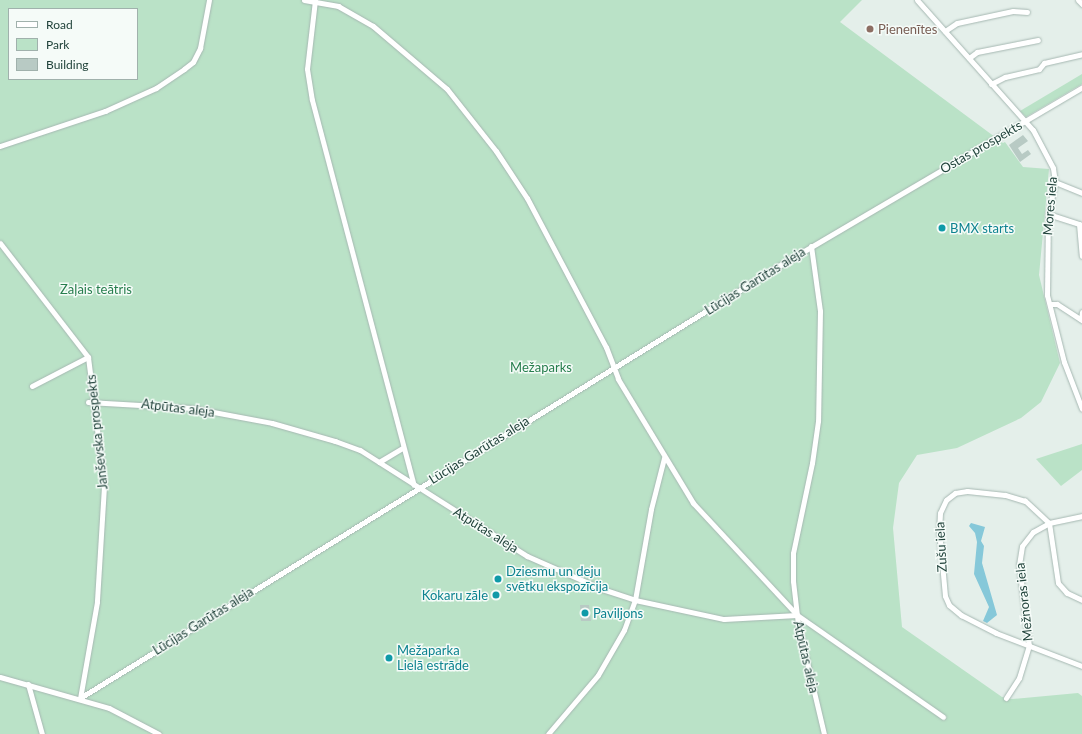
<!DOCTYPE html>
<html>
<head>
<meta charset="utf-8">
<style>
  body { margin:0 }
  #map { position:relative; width:1082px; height:734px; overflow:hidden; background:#e4efea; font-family:Lato,sans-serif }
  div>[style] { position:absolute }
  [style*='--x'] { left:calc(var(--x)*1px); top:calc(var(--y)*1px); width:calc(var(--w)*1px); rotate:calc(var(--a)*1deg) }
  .green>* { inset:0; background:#bae2c7 }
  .water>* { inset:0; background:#86c8d9 }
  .building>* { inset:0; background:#b8cac4 }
  .roads { filter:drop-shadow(0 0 1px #a6b8b2) drop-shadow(0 0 1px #a6b8b2) }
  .minor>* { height:5px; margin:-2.5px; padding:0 2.5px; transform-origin:2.5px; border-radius:2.5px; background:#fff }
  .dots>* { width:11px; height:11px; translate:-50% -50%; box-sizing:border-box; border:2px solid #f5fbf8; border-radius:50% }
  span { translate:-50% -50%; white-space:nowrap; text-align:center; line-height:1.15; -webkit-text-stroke:3px #f5fbf8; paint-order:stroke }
  .education-label { font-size:13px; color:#785e54 }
  .left { translate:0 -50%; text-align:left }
  .street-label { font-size:13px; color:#21433b }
  .culture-label { font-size:13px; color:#0d838f }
  .right { translate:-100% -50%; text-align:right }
  .park-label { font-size:13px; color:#267e4d }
  .legend { position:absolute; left:8px; top:8px; width:130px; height:72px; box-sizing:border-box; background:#f5fbf8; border:1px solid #a0b1ac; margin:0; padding:5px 7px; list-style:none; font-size:12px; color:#21433b }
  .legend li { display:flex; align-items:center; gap:8px; height:20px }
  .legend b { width:20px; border:1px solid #a0b1ac }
</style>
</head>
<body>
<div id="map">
  <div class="green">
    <div style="clip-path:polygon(evenodd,0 0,862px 0,840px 22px,1003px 143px,1005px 142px,1023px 167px,1049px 169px,1039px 275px,1060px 363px,1041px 402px,1021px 418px,957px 448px,917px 455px,899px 483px,893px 528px,902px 627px,1002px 697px,1012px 699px,1078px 693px,1082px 696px,1082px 734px,0 734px,0 0,9px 9px,137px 9px,137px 79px,9px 79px,9px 9px)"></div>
    <div style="clip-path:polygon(1082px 74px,1082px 84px,1026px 117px,1020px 111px)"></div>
    <div style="clip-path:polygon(1082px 444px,1082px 470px,1061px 486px,1036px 459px)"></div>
  </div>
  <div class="water">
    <div style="clip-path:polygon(971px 523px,985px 527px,981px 541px,984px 546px,982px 563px,997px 615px,987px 623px,983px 621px,989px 607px,974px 574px,977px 542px,975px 533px,969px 526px)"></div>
  </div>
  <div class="building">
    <div style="clip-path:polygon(1023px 135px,1028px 141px,1018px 148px,1022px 154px,1028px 150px,1031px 154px,1020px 162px,1009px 145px)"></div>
    <div style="clip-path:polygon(580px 605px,589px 605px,591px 621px,581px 621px)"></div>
  </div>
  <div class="roads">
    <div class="minor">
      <div style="--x:304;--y:0;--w:35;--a:10"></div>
      <div style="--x:338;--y:6;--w:40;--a:29.7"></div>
      <div style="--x:373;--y:26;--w:97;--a:40.4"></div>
      <div style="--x:447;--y:89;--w:79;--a:51.7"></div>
      <div style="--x:496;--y:151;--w:56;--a:56.6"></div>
      <div style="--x:527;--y:198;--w:169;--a:62.1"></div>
      <div style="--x:606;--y:347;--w:34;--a:69"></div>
      <div style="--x:618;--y:379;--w:145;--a:58.8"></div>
      <div style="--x:693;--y:503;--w:153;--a:47.1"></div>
      <div style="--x:797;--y:615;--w:178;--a:34.9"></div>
      <div style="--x:315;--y:0;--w:69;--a:96.6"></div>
      <div style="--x:307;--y:69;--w:31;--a:81"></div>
      <div style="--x:312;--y:100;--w:398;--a:75.2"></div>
      <div style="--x:917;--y:0;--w:174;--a:48.3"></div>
      <div style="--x:1033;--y:130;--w:43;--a:62.2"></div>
      <div style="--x:1053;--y:168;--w:14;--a:82"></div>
      <div style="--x:1055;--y:182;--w:33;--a:102"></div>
      <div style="--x:1048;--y:214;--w:81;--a:90.7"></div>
      <div style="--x:1047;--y:295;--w:69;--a:75.8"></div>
      <div style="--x:1064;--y:362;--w:50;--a:69"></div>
      <div style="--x:1078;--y:0;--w:6;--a:45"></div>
      <div style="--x:945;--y:31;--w:14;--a:-34"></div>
      <div style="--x:957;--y:23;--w:57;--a:-12.1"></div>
      <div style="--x:1013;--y:11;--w:14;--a:4"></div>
      <div style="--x:969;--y:58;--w:10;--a:-37"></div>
      <div style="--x:977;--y:52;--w:62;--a:-11.1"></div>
      <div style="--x:991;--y:84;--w:16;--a:-27"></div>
      <div style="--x:1005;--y:77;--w:35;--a:-13"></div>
      <div style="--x:1039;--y:69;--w:8;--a:-50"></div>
      <div style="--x:1044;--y:63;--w:39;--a:-13"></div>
      <div style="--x:0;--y:146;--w:111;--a:-18.4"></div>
      <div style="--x:105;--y:111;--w:56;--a:-24.3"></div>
      <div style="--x:156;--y:88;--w:34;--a:-34"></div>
      <div style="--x:184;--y:69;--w:11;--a:-38"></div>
      <div style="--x:193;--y:62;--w:16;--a:-63"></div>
      <div style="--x:200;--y:48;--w:49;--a:-79.4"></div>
      <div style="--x:1055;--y:182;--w:29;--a:22"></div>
      <div style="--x:1048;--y:214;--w:33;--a:18"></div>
      <div style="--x:1079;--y:224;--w:32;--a:85"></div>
      <div style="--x:0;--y:243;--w:144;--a:52.3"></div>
      <div style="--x:88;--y:357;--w:130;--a:82.9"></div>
      <div style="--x:104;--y:486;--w:116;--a:93.5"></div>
      <div style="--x:97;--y:602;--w:97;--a:100"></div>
      <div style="--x:811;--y:246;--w:66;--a:82.1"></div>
      <div style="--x:820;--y:311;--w:110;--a:91"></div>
      <div style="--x:818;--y:421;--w:42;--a:98.1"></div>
      <div style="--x:812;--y:463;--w:92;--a:101.9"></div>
      <div style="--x:793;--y:553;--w:28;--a:90"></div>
      <div style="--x:793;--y:581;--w:43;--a:83.4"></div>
      <div style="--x:798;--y:624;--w:113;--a:76.7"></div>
      <div style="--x:1050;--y:304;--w:7;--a:0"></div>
      <div style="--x:1057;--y:304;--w:30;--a:33"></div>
      <div style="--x:1081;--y:319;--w:7;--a:-82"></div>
      <div style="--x:32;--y:386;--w:63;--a:-27.4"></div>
      <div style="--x:88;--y:402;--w:104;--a:3.3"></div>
      <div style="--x:192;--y:408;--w:81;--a:10.6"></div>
      <div style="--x:272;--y:423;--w:66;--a:15.9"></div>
      <div style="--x:335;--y:441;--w:27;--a:20"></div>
      <div style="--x:360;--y:450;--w:198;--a:32.4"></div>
      <div style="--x:527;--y:556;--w:82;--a:23.7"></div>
      <div style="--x:602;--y:589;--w:35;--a:18"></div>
      <div style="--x:635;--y:600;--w:91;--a:12.1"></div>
      <div style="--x:724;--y:619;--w:73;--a:-3.1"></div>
      <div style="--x:379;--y:462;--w:27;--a:-31"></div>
      <div style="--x:1082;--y:600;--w:17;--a:-155"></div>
      <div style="--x:1067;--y:593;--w:13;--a:-132"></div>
      <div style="--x:1058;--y:583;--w:61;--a:-98.5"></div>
      <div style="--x:1049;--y:523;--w:33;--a:-137"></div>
      <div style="--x:1025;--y:501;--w:21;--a:-163"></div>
      <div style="--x:1005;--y:495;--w:38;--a:-174"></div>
      <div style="--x:967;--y:491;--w:12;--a:171"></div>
      <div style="--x:955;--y:493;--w:11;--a:142"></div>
      <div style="--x:946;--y:500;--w:14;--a:115"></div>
      <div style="--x:940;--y:513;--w:17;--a:93"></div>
      <div style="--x:939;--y:530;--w:66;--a:84.8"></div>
      <div style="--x:945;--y:596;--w:10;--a:66"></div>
      <div style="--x:949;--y:605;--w:16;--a:40"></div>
      <div style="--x:961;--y:615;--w:39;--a:27"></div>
      <div style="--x:996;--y:633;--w:92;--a:21"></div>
      <div style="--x:0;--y:677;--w:113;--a:15.9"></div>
      <div style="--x:109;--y:708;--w:56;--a:27.5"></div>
      <div style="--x:28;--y:684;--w:52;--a:74.4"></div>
      <div style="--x:80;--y:698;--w:819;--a:-31.73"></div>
      <div style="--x:777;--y:267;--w:354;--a:-30.5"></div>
      <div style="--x:1006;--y:698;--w:24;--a:-57"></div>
      <div style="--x:1019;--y:678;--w:34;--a:-73"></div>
      <div style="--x:1029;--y:646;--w:82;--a:-97"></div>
      <div style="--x:1019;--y:565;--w:19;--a:-81"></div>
      <div style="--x:1022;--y:546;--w:18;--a:-52"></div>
      <div style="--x:1033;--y:532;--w:18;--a:-29"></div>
      <div style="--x:1049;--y:523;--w:34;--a:-12"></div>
      <div style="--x:548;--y:734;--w:77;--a:-49.7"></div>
      <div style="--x:598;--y:675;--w:52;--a:-60"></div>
      <div style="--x:624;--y:630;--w:32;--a:-70"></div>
      <div style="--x:635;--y:600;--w:92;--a:-80"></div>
      <div style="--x:651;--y:509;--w:53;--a:-75.7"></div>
    </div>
  </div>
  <div class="dots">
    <div style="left:870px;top:29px;background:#8d6e63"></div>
    <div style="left:942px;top:228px;background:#0f9aa8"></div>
    <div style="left:498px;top:579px;background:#0f9aa8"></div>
    <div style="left:496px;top:595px;background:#0f9aa8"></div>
    <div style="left:585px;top:613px;background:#0f9aa8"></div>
    <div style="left:389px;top:658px;background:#0f9aa8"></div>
  </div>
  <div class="education-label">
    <span class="left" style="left:878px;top:29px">Pienenītes</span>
  </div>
  <div class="street-label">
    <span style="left:981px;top:147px;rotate:-30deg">Ostas prospekts</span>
    <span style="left:1050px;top:206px;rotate:-85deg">Mores iela</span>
    <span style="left:755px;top:281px;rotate:-32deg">Lūcijas Garūtas aleja</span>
    <span style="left:178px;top:408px;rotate:7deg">Atpūtas aleja</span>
    <span style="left:97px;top:432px;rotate:-96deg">Janševska prospekts</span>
    <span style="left:479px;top:450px;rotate:-32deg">Lūcijas Garūtas aleja</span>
    <span style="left:486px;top:530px;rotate:32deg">Atpūtas aleja</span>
    <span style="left:941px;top:547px;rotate:-93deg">Zušu iela</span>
    <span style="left:1024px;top:602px;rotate:-96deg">Mežnoras iela</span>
    <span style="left:203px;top:621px;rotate:-32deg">Lūcijas Garūtas aleja</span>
    <span style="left:806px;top:657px;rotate:77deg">Atpūtas aleja</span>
  </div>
  <div class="culture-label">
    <span class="left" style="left:950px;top:228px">BMX starts</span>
    <span class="left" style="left:506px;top:579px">Dziesmu un deju<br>svētku ekspozīcija</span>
    <span class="right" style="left:488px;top:595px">Kokaru zāle</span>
    <span class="left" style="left:593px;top:613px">Paviljons</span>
    <span class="left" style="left:397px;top:658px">Mežaparka<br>Lielā estrāde</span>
  </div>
  <div class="park-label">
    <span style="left:96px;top:289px">Zaļais teātris</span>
    <span style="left:541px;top:367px">Mežaparks</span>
  </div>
  <ul class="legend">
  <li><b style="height:5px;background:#fff"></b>Road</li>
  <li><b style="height:11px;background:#bae2c7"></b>Park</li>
  <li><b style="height:11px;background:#b8cac4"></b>Building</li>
  </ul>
</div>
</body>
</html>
